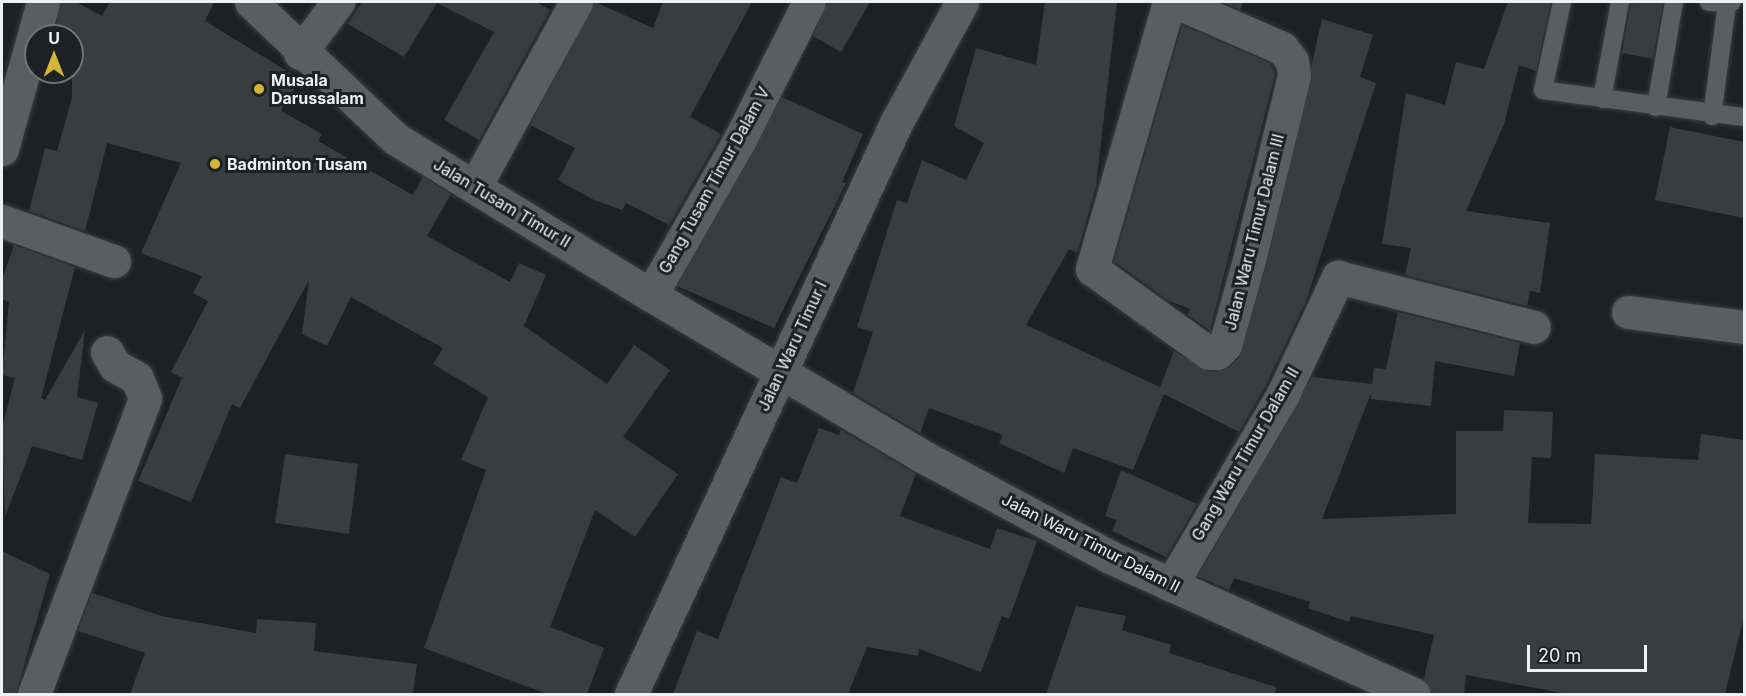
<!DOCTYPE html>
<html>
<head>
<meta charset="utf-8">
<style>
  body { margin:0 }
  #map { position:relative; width:1746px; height:696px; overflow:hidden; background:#1e2123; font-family:Inter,sans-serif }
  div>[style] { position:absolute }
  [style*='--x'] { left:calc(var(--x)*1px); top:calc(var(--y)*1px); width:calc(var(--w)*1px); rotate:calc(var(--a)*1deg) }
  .building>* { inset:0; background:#3a3d40 }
  .roads { filter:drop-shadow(0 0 2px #3b3d3f) drop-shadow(0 0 2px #3b3d3f) }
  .lane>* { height:18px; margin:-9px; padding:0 9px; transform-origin:9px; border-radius:9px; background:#5b5e61 }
  .street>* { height:33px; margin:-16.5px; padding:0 16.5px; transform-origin:16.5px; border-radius:16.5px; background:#5b5e61 }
  .dots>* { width:16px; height:16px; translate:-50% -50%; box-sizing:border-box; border:3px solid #1e2123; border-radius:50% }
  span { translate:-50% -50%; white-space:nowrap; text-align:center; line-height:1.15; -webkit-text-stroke:6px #1e2123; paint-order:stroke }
  .poi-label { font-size:16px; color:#eef0f2; font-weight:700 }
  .left { translate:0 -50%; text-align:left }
  .street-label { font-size:16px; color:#eef0f2 }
  .frame { position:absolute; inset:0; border:3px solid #eef0f2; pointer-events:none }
  .north { position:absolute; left:24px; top:24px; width:60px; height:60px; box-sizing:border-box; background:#1e2123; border:2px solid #717476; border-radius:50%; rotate:0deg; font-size:16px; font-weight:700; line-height:24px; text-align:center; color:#eef0f2 }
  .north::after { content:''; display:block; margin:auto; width:21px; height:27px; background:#d4b635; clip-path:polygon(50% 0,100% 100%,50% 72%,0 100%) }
  .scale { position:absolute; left:1527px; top:645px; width:120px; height:27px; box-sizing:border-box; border:3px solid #eef0f2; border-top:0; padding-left:8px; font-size:18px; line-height:21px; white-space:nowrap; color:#eef0f2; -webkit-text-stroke:4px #1e2123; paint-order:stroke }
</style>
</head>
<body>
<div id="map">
  <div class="building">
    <div style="clip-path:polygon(61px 2px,76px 2px,102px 16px,110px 2px,214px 2px,205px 21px,300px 79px,281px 111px,322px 134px,318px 141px,413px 195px,423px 177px,451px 194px,427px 236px,510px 282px,519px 263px,546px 275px,524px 326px,607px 384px,634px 345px,670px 370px,623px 437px,678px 474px,635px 537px,595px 510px,550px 627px,604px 648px,587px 694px,547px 694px,424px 648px,486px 470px,461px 460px,488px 397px,433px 364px,443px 348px,351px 297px,327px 346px,302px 334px,309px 280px,240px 408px,232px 404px,191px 502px,138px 481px,182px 378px,171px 372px,208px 301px,193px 293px,202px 276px,141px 253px,181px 163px,107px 143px,85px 231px,29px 211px,45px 148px,57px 151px,72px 98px,72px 36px,53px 36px)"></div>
    <div style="clip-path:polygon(362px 2px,536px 2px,550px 10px,479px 140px,444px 120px,494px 32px,437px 3px,404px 57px,348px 24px)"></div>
    <div style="clip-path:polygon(595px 2px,653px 28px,663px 2px,752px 2px,690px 117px,721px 134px,669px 225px,626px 203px,622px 210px,594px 200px,558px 180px,575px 148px,530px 125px)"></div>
    <div style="clip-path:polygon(828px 2px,870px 2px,841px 52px,813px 36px)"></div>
    <div style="clip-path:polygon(1045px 2px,1117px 2px,1096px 187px,1077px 253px,1069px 249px,1026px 325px,1160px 387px,1174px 351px,1209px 372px,1225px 370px,1239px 358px,1267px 264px,1322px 19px,1373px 35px,1360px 77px,1376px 83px,1306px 301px,1265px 387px,1239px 432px,1164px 394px,1133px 470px,1073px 448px,1064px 473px,999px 443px,1003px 435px,929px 408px,920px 433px,853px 393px,873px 332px,857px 327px,897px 200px,907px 203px,922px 160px,966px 180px,984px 143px,954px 126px,976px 48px,1036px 65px)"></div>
    <div style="clip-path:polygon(1222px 2px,1243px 2px,1240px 10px)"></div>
    <div style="clip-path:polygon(1508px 2px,1551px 2px,1536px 71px,1519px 65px,1504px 124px,1466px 211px,1550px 223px,1540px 293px,1530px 291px,1527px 306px,1405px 275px,1411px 248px,1382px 244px,1406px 93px,1445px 105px,1456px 62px,1484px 69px)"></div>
    <div style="clip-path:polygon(1631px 2px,1663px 2px,1653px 59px,1622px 53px)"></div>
    <div style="clip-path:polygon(1182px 25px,1270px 63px,1275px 74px,1210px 330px,1188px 315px,1190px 309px,1169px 301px,1114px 261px)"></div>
    <div style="clip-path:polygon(782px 97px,863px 134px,842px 182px,846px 183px,774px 328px,677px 286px)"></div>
    <div style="clip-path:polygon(1670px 127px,1744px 142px,1744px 218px,1655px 200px)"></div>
    <div style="clip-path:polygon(14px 245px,75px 267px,41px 398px,45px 400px,85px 330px,77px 397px,98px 403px,82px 460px,32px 446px,5px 517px,2px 428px,15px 378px,2px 375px,9px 302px,2px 299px,2px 279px)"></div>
    <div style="clip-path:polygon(1398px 312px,1520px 343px,1514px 376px,1435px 361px,1431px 406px,1371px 399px,1371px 393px,1322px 519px,1456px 514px,1456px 431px,1503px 431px,1504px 410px,1553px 412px,1551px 458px,1532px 457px,1528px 523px,1591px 524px,1595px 454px,1698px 460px,1701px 434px,1744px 440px,1744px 616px,1725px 694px,1568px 694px,1466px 675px,1464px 694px,1432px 694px,1424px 678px,1434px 635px,1351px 616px,1349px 622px,1308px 608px,1310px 602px,1234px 578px,1229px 590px,1198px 576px,1312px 377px,1372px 384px,1374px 368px,1386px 369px)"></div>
    <div style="clip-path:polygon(819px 428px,839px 435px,841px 430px,916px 474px,900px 516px,990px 549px,997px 528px,1037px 541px,1009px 619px,1002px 616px,981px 672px,919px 649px,918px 656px,867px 647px,848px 694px,673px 694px,697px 631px,718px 639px,781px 477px,797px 483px)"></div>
    <div style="clip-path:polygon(285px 454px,358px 464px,349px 534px,275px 523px)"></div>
    <div style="clip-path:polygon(1121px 470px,1197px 504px,1166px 557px,1112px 531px,1117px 520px,1105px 516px)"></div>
    <div style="clip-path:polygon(2px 551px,50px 574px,16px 694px,2px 694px)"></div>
    <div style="clip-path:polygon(92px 593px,161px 616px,256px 633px,257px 619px,316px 623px,314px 651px,417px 664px,413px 694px,130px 694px,145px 653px,78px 631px)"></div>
    <div style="clip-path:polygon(1076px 606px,1126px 616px,1122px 630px,1171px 645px,1169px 653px,1276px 687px,1275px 694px,1046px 694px)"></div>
  </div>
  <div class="roads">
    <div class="lane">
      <div style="--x:1562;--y:2;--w:90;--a:102.2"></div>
      <div style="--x:1543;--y:90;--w:203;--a:7.7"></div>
      <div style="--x:1709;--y:2;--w:23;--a:0"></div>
      <div style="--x:1602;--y:99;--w:99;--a:-79.5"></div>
      <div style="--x:1656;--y:107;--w:107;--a:-80.3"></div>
      <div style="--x:1712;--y:116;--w:113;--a:-82.4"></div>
    </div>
    <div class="street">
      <div style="--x:251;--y:2;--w:199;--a:43.4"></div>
      <div style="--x:396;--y:139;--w:299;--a:31.5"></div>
      <div style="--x:651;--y:295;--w:315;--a:30.7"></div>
      <div style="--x:922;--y:456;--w:213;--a:28.2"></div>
      <div style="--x:1110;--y:557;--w:333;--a:24.3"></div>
      <div style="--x:1169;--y:2;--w:278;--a:106.1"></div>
      <div style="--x:1092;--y:269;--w:144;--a:35.7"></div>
      <div style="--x:1209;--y:353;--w:8;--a:0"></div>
      <div style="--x:1217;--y:353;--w:11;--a:-45"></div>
      <div style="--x:1225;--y:345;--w:88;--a:-74.2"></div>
      <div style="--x:1249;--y:260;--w:190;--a:-76.3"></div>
      <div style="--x:1294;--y:75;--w:14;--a:-98"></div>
      <div style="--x:1292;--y:61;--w:16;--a:-128"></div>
      <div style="--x:1282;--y:48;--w:116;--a:-156.5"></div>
      <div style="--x:300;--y:53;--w:64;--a:-53.3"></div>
      <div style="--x:2;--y:149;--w:153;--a:-74.4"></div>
      <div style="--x:475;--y:186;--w:210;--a:-61.2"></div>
      <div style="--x:2;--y:221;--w:119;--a:19.7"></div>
      <div style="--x:651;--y:295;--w:180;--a:-60.3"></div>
      <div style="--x:740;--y:139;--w:153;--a:-63.3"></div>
      <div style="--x:1628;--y:312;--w:117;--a:7.4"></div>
      <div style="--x:1171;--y:585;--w:219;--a:-59.6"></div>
      <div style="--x:1282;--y:396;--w:132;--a:-64.8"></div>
      <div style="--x:1338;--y:277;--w:202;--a:14.3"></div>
      <div style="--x:34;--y:694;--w:316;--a:-69.4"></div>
      <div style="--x:145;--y:398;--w:22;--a:-112"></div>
      <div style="--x:137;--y:378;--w:25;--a:-151"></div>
      <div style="--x:115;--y:366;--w:16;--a:-120"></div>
      <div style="--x:631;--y:694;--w:629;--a:-65.1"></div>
      <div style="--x:896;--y:123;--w:138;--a:-61.4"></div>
    </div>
  </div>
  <div class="dots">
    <div style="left:259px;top:89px;background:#d4b635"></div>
    <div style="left:215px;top:164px;background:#d4b635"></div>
  </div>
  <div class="poi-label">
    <span class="left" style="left:271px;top:89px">Musala<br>Darussalam</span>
    <span class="left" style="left:227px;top:164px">Badminton Tusam</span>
  </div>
  <div class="street-label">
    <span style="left:714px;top:180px;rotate:-61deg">Gang Tusam Timur Dalam V</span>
    <span style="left:502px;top:203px;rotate:31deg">Jalan Tusam Timur II</span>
    <span style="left:1254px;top:232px;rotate:-76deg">Jalan Waru Timur Dalam III</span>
    <span style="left:792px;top:346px;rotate:-65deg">Jalan Waru Timur I</span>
    <span style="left:1245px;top:454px;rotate:-60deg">Gang Waru Timur Dalam II</span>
    <span style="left:1091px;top:543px;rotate:27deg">Jalan Waru Timur Dalam II</span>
  </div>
  <div class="frame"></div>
  <div class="north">U</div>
  <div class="scale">20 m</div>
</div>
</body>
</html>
